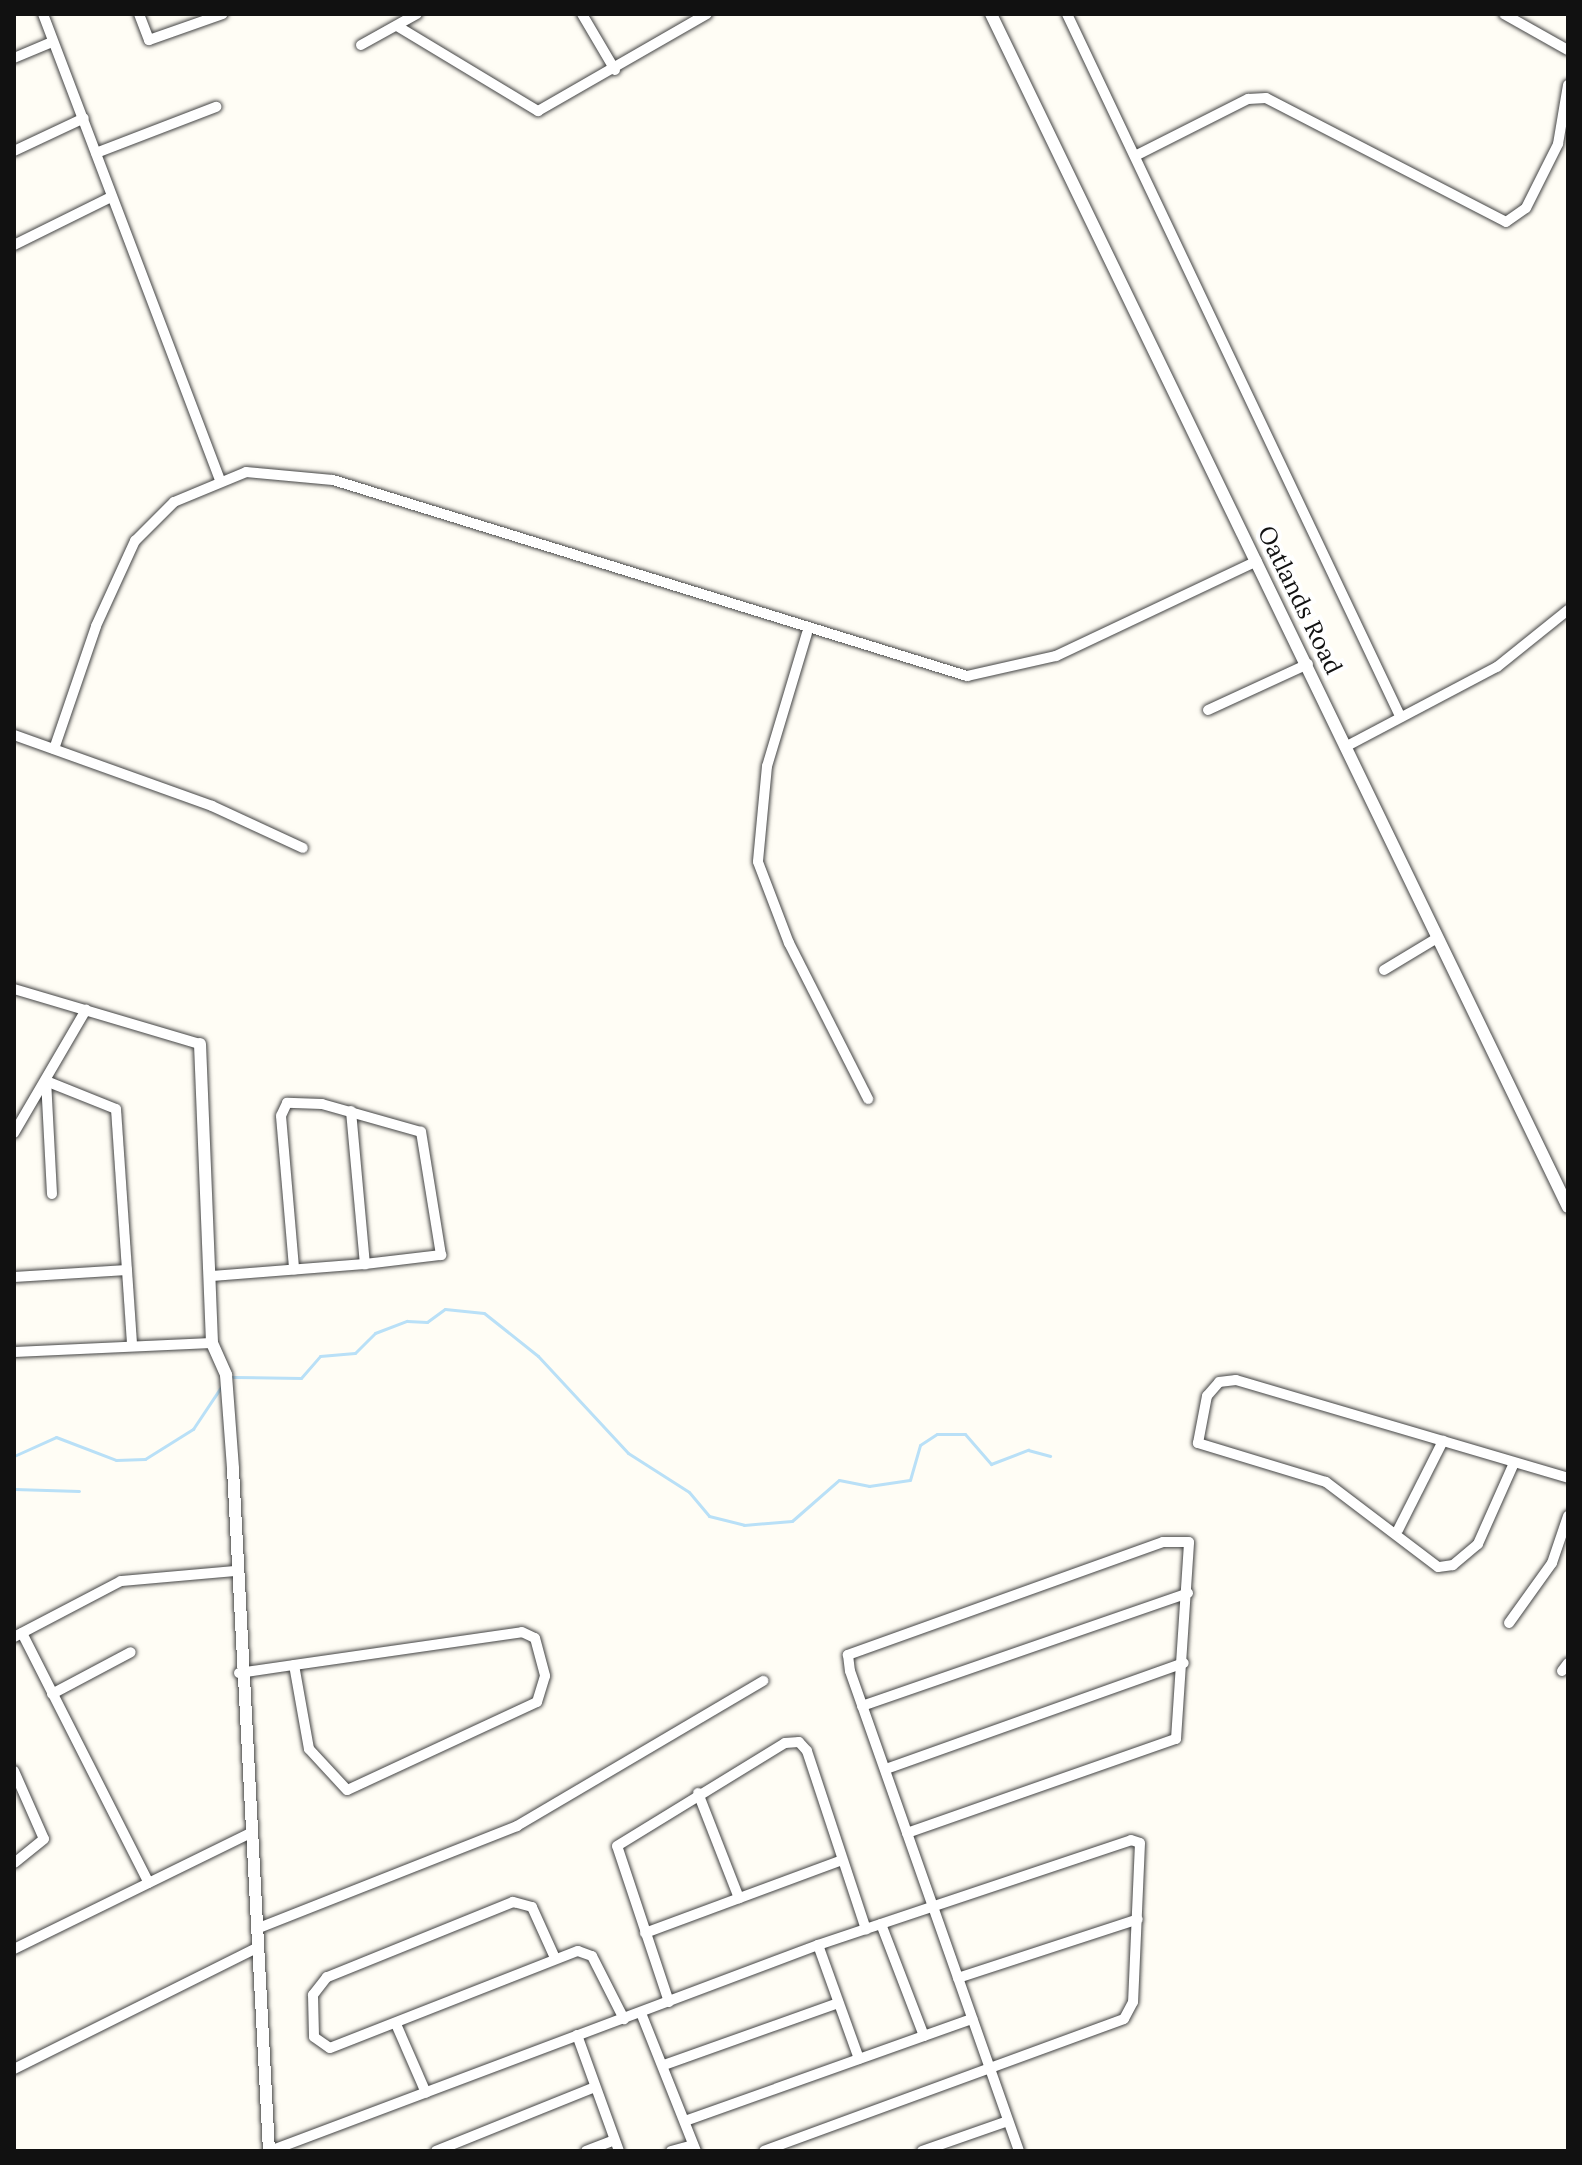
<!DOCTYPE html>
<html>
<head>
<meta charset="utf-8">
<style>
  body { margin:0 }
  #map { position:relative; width:1582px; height:2165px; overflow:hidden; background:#fffdf5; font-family:Lora,serif }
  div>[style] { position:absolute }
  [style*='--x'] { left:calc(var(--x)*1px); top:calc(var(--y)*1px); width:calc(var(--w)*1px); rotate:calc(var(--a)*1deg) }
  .stream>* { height:3px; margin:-1.5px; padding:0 1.5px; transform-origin:1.5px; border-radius:1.5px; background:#b9e0f7 }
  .roads { filter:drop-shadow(0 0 2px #444) drop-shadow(0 0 2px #444) }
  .minor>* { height:10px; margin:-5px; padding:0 5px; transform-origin:5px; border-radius:5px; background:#fff }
  .tertiary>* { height:12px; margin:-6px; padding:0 6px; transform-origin:6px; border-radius:6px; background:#fff }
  span { translate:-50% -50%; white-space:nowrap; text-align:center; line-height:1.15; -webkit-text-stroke:8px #fff; paint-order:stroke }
  .street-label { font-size:24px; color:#111 }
  .frame { position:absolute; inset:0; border:16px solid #111; pointer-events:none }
</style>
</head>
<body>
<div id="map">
  <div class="stream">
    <div style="--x:233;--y:1377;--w:68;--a:0.8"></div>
    <div style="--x:301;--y:1378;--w:29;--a:-49"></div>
    <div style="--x:320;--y:1356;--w:35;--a:-5"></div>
    <div style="--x:355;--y:1353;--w:28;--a:-45"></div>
    <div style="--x:375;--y:1333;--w:34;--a:-21"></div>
    <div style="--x:407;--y:1321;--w:20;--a:3"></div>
    <div style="--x:427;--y:1322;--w:22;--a:-36"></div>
    <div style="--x:445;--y:1309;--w:39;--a:6"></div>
    <div style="--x:484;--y:1313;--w:69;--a:38.5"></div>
    <div style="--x:538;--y:1356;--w:132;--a:47.1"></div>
    <div style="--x:628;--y:1453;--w:72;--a:32.6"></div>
    <div style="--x:689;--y:1492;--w:31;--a:50"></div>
    <div style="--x:709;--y:1516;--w:36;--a:14"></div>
    <div style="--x:744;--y:1525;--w:48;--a:-4.8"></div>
    <div style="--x:792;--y:1521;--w:62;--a:-41.1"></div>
    <div style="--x:839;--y:1480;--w:31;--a:11"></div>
    <div style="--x:869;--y:1486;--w:41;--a:-8.3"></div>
    <div style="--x:910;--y:1480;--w:36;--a:-74"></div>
    <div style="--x:920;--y:1445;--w:20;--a:-33"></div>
    <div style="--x:937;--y:1434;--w:28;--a:0"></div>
    <div style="--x:965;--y:1434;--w:40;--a:49"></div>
    <div style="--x:991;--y:1464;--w:40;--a:-21"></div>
    <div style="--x:1028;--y:1450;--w:23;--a:15"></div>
    <div style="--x:14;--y:1456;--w:46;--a:-24.3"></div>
    <div style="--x:56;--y:1437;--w:64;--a:21"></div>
    <div style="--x:116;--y:1460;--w:29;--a:-2"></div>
    <div style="--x:145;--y:1459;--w:57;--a:-32"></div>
    <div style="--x:193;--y:1429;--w:54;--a:-56.3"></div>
    <div style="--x:14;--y:1489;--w:65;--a:1.8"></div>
  </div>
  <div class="roads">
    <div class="minor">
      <div style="--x:43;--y:14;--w:496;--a:69.2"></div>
      <div style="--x:139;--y:14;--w:28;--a:69"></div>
      <div style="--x:149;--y:40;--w:78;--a:-19.4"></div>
      <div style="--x:582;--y:14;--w:65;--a:59.5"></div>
      <div style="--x:1067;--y:14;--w:777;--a:64.62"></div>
      <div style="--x:1504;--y:14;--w:73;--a:29.4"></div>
      <div style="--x:397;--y:26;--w:165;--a:31.1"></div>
      <div style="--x:538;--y:111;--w:195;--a:-29.9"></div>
      <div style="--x:361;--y:45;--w:64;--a:-29"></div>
      <div style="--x:14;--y:58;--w:41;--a:-22.8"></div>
      <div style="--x:14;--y:151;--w:77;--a:-25.2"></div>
      <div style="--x:96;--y:153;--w:129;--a:-21"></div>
      <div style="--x:1135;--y:156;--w:127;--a:-26.8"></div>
      <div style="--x:1248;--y:99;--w:18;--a:-3"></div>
      <div style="--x:1266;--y:98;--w:270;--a:27.3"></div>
      <div style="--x:1506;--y:222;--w:24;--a:-35"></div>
      <div style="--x:1526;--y:208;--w:72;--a:-63.4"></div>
      <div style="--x:1558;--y:144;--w:60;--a:-80.4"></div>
      <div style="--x:14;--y:245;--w:106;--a:-26.3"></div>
      <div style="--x:807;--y:633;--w:139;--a:106.7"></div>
      <div style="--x:767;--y:766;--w:96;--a:95.4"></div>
      <div style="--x:758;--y:862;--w:87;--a:69.1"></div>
      <div style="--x:789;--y:943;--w:175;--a:63.1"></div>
      <div style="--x:1208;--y:710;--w:110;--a:-24.7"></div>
      <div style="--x:14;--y:735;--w:210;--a:19.7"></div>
      <div style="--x:212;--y:806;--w:100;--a:24.8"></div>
      <div style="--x:1345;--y:747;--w:172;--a:-27.8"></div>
      <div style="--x:1497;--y:667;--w:91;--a:-38.8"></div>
      <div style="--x:54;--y:749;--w:130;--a:-71.1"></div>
      <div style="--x:96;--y:626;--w:94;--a:-65.4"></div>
      <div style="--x:135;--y:541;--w:55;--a:-45"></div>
      <div style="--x:174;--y:502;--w:78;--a:-22.6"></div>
      <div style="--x:246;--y:472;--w:87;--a:5.3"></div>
      <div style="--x:333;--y:480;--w:664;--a:17.18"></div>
      <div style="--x:967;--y:676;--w:91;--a:-12.7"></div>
      <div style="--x:1056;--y:656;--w:222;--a:-25.3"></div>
      <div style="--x:1384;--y:970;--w:62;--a:-31.1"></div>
      <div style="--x:14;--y:989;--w:194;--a:16.5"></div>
      <div style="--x:351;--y:1111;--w:154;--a:84.8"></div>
      <div style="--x:14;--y:1133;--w:143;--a:-59.7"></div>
      <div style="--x:52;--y:1194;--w:113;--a:-93"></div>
      <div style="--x:46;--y:1081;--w:75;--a:21.8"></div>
      <div style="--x:116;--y:1109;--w:236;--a:86.1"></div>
      <div style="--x:212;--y:1276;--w:153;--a:-4.5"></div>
      <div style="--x:365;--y:1264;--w:77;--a:-6.8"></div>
      <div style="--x:441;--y:1255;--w:125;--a:-99.2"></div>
      <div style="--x:421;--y:1132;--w:103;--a:-164.2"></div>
      <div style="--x:322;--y:1104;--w:35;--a:-178"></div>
      <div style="--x:287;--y:1103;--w:14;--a:115"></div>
      <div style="--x:281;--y:1116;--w:154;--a:85.1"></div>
      <div style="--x:14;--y:1277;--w:113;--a:-3.5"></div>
      <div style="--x:14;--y:1352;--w:198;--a:-2.6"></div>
      <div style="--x:1514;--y:1463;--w:89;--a:114"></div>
      <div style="--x:1478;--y:1544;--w:33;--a:140"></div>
      <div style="--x:1453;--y:1565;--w:15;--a:172"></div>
      <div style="--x:1438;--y:1567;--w:141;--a:-142.8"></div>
      <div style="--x:1326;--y:1482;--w:134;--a:-163.1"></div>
      <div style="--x:1198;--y:1443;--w:48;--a:-79.2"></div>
      <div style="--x:1207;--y:1396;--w:18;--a:-49"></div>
      <div style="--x:1219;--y:1382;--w:17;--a:-7"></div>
      <div style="--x:1236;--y:1380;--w:346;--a:16.4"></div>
      <div style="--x:1398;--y:1530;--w:100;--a:-63.2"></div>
      <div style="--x:1509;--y:1623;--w:74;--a:-54.4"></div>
      <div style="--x:1552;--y:1563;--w:50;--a:-71.2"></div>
      <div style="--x:22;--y:1633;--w:280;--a:63.1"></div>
      <div style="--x:14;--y:1637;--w:121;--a:-27.6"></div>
      <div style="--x:121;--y:1581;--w:115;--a:-5"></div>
      <div style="--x:1562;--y:1671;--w:10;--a:-53"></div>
      <div style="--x:239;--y:1673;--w:56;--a:-8.3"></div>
      <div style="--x:294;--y:1665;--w:230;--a:-8.2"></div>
      <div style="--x:522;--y:1632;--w:14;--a:25"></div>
      <div style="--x:535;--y:1638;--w:39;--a:75"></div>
      <div style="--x:545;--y:1676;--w:27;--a:107"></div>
      <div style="--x:537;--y:1702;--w:209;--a:155.1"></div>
      <div style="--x:347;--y:1790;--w:56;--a:-132.8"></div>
      <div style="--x:309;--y:1749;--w:85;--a:-100.1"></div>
      <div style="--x:52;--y:1694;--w:89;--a:-28"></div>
      <div style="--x:862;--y:1706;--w:345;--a:-19.1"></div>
      <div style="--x:886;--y:1769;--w:316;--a:-19.6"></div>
      <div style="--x:14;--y:1771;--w:74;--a:66.2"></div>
      <div style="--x:44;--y:1839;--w:38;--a:141"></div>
      <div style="--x:698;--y:1793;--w:113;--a:68.7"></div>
      <div style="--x:907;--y:1833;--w:285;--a:-19.3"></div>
      <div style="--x:1176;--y:1739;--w:197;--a:-86.2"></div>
      <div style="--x:1189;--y:1542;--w:26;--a:180"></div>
      <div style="--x:1163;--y:1542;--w:335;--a:160.3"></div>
      <div style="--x:848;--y:1655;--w:16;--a:83"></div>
      <div style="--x:850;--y:1671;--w:509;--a:70.6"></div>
      <div style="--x:881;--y:1924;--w:120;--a:69"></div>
      <div style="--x:256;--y:1929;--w:281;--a:-21.5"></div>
      <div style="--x:517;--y:1826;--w:286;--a:-30.5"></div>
      <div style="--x:645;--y:1933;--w:210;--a:-20.3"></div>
      <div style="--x:818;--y:1945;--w:121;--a:70.2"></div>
      <div style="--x:14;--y:1949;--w:264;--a:-26.1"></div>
      <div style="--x:555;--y:1958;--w:56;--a:-114.3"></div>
      <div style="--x:532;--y:1907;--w:20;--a:-165"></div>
      <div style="--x:513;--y:1902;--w:201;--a:158"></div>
      <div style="--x:327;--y:1977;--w:23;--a:128"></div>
      <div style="--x:313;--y:1995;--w:42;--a:88.6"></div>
      <div style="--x:314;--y:2037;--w:19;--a:35"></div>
      <div style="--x:330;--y:2048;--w:266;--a:-21.4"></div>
      <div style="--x:578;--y:1951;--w:15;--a:20"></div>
      <div style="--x:592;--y:1956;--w:71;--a:63.1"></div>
      <div style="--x:958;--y:1978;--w:189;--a:-18.1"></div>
      <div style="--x:669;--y:2002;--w:164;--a:-108.4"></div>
      <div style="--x:617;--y:1846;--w:197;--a:-31.5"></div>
      <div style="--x:785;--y:1743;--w:14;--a:-4"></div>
      <div style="--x:799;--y:1742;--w:12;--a:48"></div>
      <div style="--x:807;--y:1751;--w:188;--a:71.7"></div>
      <div style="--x:641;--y:2013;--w:149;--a:68.3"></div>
      <div style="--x:396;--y:2024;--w:75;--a:66.5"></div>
      <div style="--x:577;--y:2035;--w:123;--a:70.1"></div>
      <div style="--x:664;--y:2065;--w:185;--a:-19.6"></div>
      <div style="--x:14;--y:2069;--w:271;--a:-26.5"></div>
      <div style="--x:685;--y:2121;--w:305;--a:-19.6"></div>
      <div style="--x:270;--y:2151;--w:585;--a:-20.6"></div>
      <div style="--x:818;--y:1945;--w:330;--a:-18.5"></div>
      <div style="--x:1131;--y:1840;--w:9;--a:18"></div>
      <div style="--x:1140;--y:1843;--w:159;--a:92.5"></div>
      <div style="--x:1133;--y:2002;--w:19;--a:118"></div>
      <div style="--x:1124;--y:2019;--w:383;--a:159.9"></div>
      <div style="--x:436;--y:2151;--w:169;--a:-21.9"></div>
      <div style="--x:586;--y:2151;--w:30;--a:-21"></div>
      <div style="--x:671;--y:2151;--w:23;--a:-15"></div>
      <div style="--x:922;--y:2151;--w:91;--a:-19.2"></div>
    </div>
    <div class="tertiary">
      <div style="--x:991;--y:14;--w:1325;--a:64.19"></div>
      <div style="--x:200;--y:1044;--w:299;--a:87.7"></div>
      <div style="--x:212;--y:1343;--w:35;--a:66"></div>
      <div style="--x:226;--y:1375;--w:94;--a:85.7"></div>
      <div style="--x:233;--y:1469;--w:683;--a:86.98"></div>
    </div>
  </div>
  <div class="street-label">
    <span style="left:1300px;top:600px;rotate:64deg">Oatlands Road</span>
  </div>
  <div class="frame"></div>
</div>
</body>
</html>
